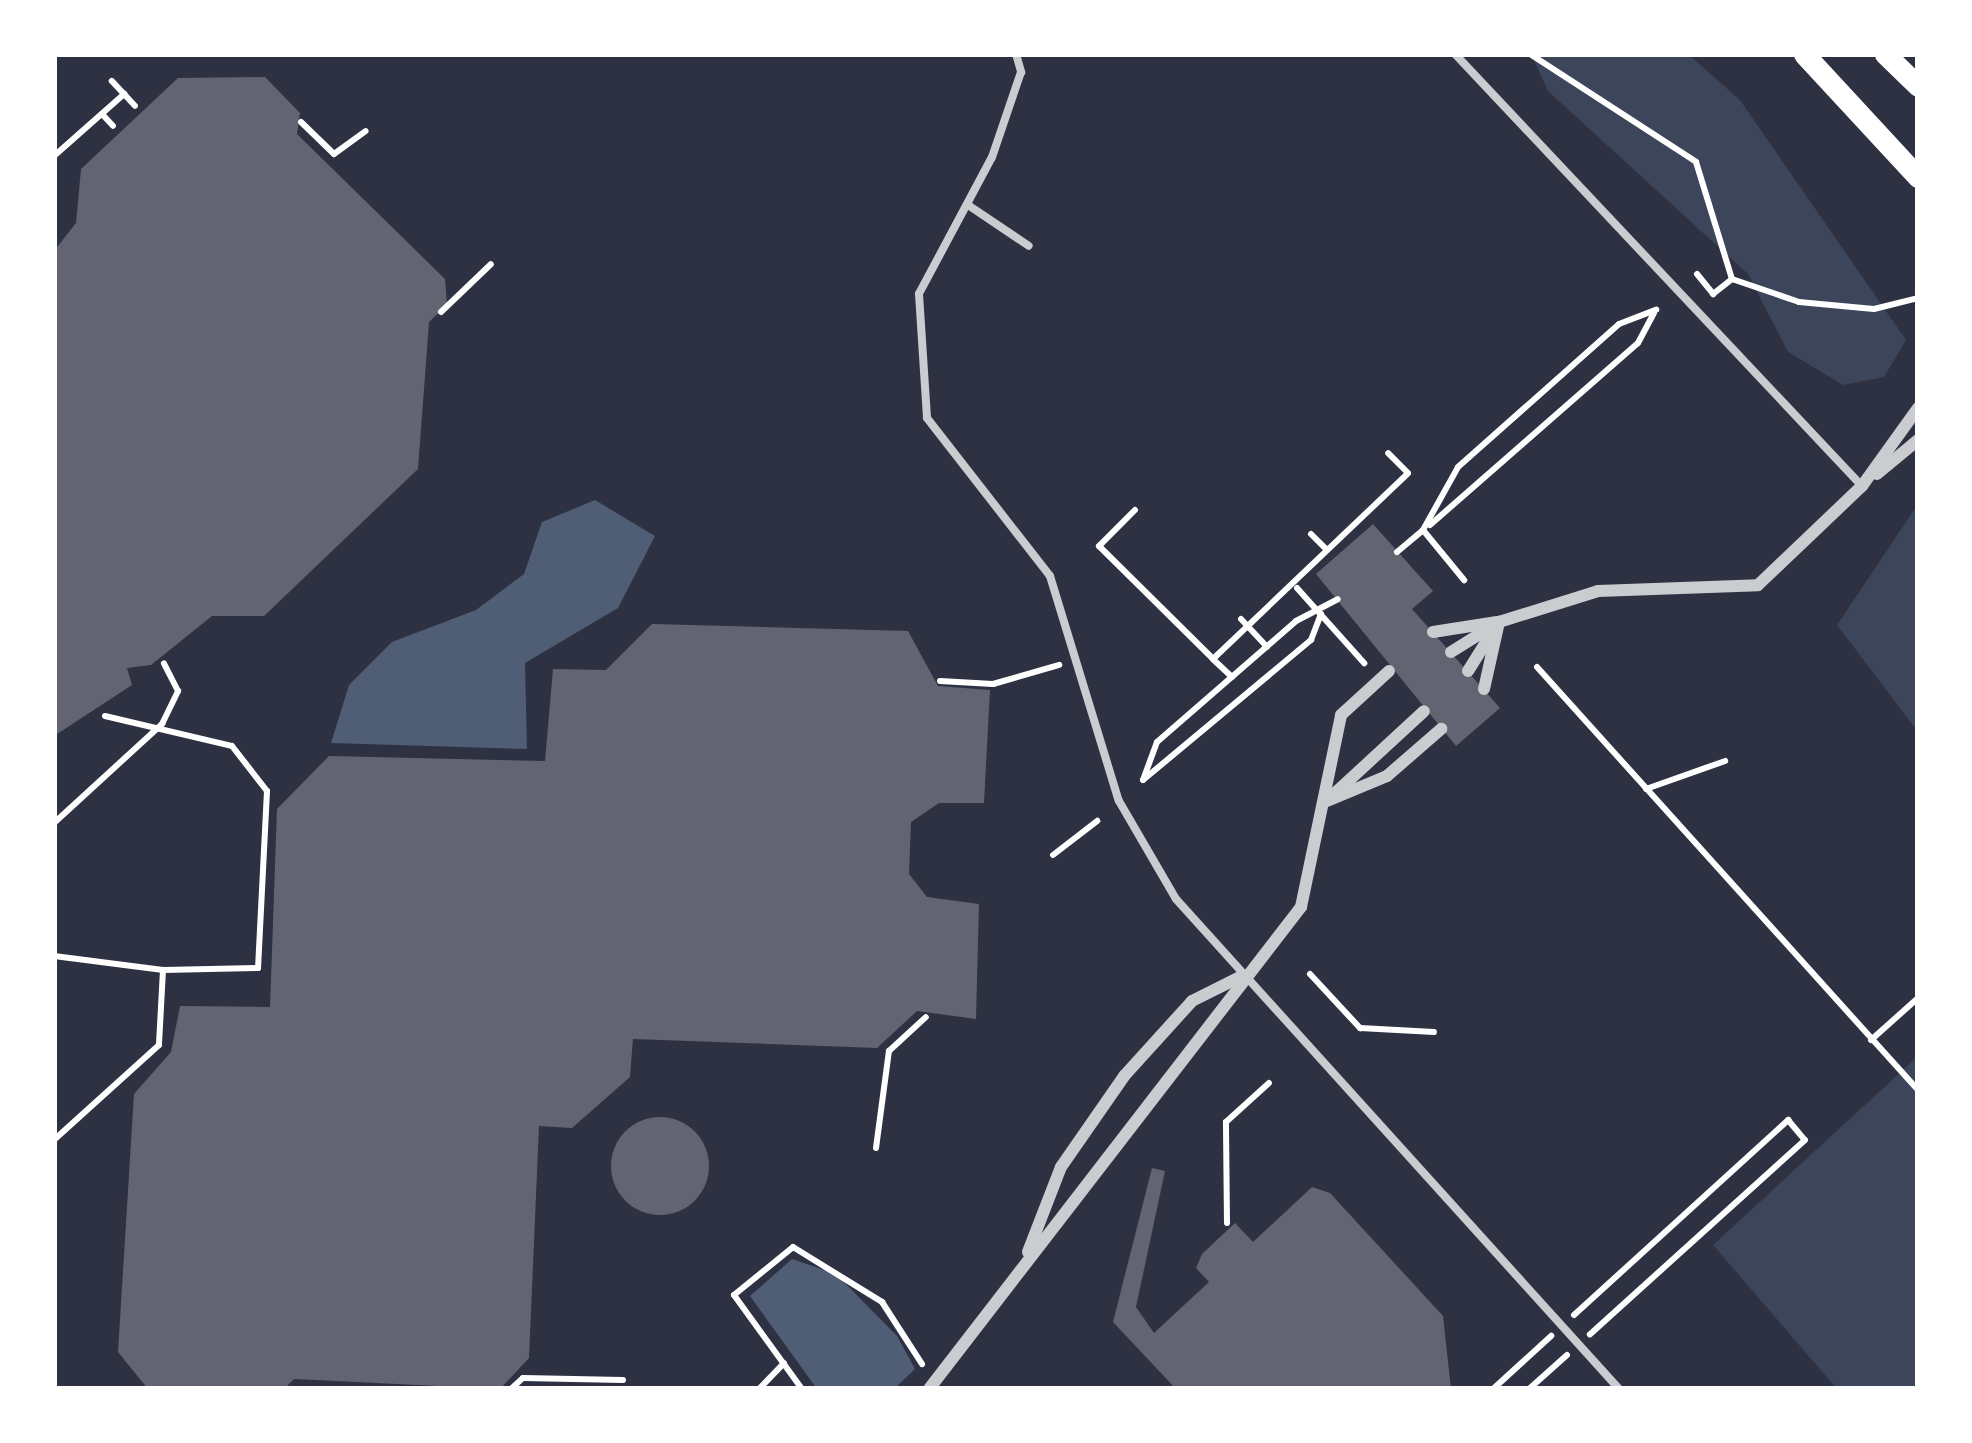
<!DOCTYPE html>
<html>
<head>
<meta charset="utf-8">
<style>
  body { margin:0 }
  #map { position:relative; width:1972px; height:1443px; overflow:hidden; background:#2d3142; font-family:"Source Serif 4",serif }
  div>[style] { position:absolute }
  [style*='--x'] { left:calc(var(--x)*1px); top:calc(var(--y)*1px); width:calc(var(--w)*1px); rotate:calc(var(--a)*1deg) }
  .green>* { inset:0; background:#3c4559 }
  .water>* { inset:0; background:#4f5d75 }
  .building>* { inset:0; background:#626471 }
  .round { border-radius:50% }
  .path>* { height:6px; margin:-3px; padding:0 3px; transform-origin:3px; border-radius:3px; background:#fff }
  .service>* { height:8px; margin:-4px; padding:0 4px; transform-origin:4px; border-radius:4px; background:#caccd0 }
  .minor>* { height:12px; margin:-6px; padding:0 6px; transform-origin:6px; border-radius:6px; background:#caccd0 }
  .secondary>* { height:21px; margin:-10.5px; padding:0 10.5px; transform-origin:10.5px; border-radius:10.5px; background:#fff }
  span { translate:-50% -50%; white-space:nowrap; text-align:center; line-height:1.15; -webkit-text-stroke:9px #fff; paint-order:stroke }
  .frame { position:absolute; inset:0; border:57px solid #fff; pointer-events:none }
</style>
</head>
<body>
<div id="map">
  <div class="green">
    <div style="clip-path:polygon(1531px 54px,1688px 54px,1740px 100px,1906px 340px,1884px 377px,1843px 385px,1788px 352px,1748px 274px,1548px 91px)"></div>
    <div style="clip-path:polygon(1918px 504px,1918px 732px,1837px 625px)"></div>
    <div style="clip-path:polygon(1918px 1056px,1918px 1389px,1837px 1389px,1713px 1245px)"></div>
  </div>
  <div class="water">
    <div style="clip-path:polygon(595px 500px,655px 536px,618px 608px,525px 663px,527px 749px,331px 743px,349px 685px,392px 642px,476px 610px,524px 574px,542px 522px)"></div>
    <div style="clip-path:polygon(792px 1259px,836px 1274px,897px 1336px,915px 1369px,894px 1389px,817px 1389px,750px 1296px)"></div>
  </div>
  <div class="building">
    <div style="clip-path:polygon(265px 77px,300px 113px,297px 134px,445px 279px,447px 305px,429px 322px,418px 469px,264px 616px,212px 616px,151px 665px,127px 668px,132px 685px,54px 736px,54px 251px,76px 223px,81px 169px,178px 78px)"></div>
    <div style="clip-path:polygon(1373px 524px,1433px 591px,1412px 609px,1500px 708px,1456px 746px,1316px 574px)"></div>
    <div style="clip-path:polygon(652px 624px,908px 631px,938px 686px,990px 690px,984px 803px,939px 803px,911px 822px,909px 874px,927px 897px,979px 904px,976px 1019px,917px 1011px,877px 1048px,633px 1039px,630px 1077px,572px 1128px,539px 1126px,529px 1358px,500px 1389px,294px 1379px,284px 1389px,148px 1389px,118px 1352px,134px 1094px,171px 1052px,180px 1006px,270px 1007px,277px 809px,329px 756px,545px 761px,553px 669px,606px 670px)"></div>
    <div class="round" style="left:611px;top:1117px;width:98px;height:98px"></div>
    <div style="clip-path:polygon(1152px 1168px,1165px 1171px,1136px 1307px,1154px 1333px,1209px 1282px,1196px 1268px,1202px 1254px,1235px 1223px,1253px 1242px,1312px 1187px,1330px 1193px,1443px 1316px,1451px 1389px,1176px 1389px,1113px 1322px)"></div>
  </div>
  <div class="path">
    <div style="--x:1530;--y:54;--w:198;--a:33"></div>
    <div style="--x:1696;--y:162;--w:122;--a:72.9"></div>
    <div style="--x:1732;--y:279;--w:71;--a:18.9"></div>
    <div style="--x:1799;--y:302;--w:75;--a:5.3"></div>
    <div style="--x:1874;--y:309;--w:45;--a:-14"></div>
    <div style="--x:124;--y:94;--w:16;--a:47"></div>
    <div style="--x:102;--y:114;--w:16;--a:47"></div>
    <div style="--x:301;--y:122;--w:46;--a:44.1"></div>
    <div style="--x:334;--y:154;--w:39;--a:-36"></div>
    <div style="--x:54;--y:156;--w:94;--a:-41.5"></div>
    <div style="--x:124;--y:94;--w:18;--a:-133"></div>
    <div style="--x:1697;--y:274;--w:26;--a:51"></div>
    <div style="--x:1713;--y:294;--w:24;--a:-38"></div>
    <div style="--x:441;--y:312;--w:69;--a:-43.8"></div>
    <div style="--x:1135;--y:510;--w:51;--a:135"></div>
    <div style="--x:1099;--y:546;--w:161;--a:44.7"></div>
    <div style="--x:1430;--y:525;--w:276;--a:-41.2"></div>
    <div style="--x:1638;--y:343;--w:34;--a:-62"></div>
    <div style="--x:1423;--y:530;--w:72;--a:-60.9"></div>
    <div style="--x:1458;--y:467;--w:215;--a:-41.6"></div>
    <div style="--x:1619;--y:324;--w:40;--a:-21"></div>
    <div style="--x:1311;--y:534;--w:20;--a:45"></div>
    <div style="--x:1397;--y:552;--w:34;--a:-40"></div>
    <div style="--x:1423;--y:530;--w:65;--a:50.6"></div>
    <div style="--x:1297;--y:588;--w:101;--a:48.2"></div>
    <div style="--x:1241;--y:619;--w:38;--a:47"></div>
    <div style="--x:1537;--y:667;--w:569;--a:47.99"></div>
    <div style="--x:1232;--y:677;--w:26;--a:-137"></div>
    <div style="--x:1213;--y:659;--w:269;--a:-43.6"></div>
    <div style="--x:1408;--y:473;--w:28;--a:-135"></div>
    <div style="--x:940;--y:681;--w:53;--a:3.2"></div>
    <div style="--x:993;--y:684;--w:69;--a:-16.1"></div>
    <div style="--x:105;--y:716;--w:130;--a:13.3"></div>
    <div style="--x:232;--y:746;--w:57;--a:52.1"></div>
    <div style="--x:267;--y:791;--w:177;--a:92.9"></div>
    <div style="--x:258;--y:968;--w:95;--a:178.8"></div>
    <div style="--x:1143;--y:780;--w:40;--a:-69.8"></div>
    <div style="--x:1157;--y:742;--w:184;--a:-41"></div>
    <div style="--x:1296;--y:621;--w:47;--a:-27.6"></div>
    <div style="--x:1143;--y:780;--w:219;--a:-39.8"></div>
    <div style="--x:1311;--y:640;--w:28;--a:-69"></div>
    <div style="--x:1646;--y:789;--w:84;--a:-19.5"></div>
    <div style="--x:54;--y:823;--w:147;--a:-42.5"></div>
    <div style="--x:162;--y:724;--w:37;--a:-64"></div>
    <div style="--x:178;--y:691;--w:31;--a:-117"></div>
    <div style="--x:1053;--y:855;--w:56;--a:-37.7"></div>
    <div style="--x:54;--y:956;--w:110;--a:7.3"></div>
    <div style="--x:163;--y:970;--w:75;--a:93.1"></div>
    <div style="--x:159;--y:1045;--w:142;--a:137.9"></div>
    <div style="--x:1310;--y:974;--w:74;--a:47.2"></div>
    <div style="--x:1360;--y:1028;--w:74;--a:3.1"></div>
    <div style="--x:1871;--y:1040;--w:63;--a:-41.8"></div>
    <div style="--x:876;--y:1148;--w:98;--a:-82.4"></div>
    <div style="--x:889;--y:1051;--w:50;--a:-42.6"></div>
    <div style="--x:1227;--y:1223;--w:101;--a:-90.6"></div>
    <div style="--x:1226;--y:1122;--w:58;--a:-42.2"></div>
    <div style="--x:1574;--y:1315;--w:290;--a:-42.3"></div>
    <div style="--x:1788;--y:1120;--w:26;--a:50"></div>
    <div style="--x:1805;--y:1140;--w:290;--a:137.9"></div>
    <div style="--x:511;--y:1389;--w:16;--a:-43"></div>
    <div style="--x:523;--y:1378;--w:100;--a:1.1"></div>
    <div style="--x:759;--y:1389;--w:36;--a:-46"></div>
    <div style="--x:802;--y:1389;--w:116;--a:-125.9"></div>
    <div style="--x:734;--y:1295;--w:76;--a:-39.1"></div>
    <div style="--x:793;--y:1247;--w:105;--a:31.7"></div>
    <div style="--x:882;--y:1302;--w:74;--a:57.2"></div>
    <div style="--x:1493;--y:1389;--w:79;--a:-42.4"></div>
    <div style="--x:1529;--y:1389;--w:51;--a:-41.8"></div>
  </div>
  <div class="service">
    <div style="--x:1016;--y:54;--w:19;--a:74"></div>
    <div style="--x:1021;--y:72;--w:90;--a:108.8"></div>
    <div style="--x:992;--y:157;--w:155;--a:118.1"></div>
    <div style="--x:919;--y:294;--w:124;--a:86.3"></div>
    <div style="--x:927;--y:418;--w:200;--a:52.1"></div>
    <div style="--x:1050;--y:576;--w:235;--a:73"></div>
    <div style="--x:1119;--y:801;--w:113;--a:59.8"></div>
    <div style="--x:1176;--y:899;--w:661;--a:47.88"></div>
    <div style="--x:1455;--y:54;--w:592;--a:46.71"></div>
    <div style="--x:968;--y:205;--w:73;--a:33.9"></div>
  </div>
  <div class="minor">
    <div style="--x:1877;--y:474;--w:53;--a:-39.7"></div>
    <div style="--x:1433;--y:632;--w:65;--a:-8.9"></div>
    <div style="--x:1451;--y:652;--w:57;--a:-32"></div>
    <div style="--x:1499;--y:622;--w:104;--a:-17.4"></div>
    <div style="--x:1598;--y:591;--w:160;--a:-2.1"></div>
    <div style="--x:1758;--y:585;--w:144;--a:-43.6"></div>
    <div style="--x:1862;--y:486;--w:96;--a:-54.3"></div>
    <div style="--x:1468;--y:671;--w:51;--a:-57.9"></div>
    <div style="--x:1484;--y:689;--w:69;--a:-77.4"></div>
    <div style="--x:1332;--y:796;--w:125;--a:-42.7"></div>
    <div style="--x:1327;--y:801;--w:65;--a:-22.6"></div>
    <div style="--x:1387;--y:776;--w:72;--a:-41"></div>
    <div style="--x:1028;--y:1252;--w:91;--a:-68.8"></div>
    <div style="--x:1061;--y:1167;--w:112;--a:-55.2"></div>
    <div style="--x:1125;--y:1075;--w:100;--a:-47.8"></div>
    <div style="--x:1192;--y:1001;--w:54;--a:-26.6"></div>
    <div style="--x:929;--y:1389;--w:609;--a:-52.34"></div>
    <div style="--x:1301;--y:907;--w:196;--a:-78.2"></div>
    <div style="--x:1341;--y:715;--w:65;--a:-42.5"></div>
  </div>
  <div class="secondary">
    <div style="--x:1804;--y:54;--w:168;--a:47.2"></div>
    <div style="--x:1885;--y:54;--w:46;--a:44.1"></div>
  </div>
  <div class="frame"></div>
</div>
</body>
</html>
